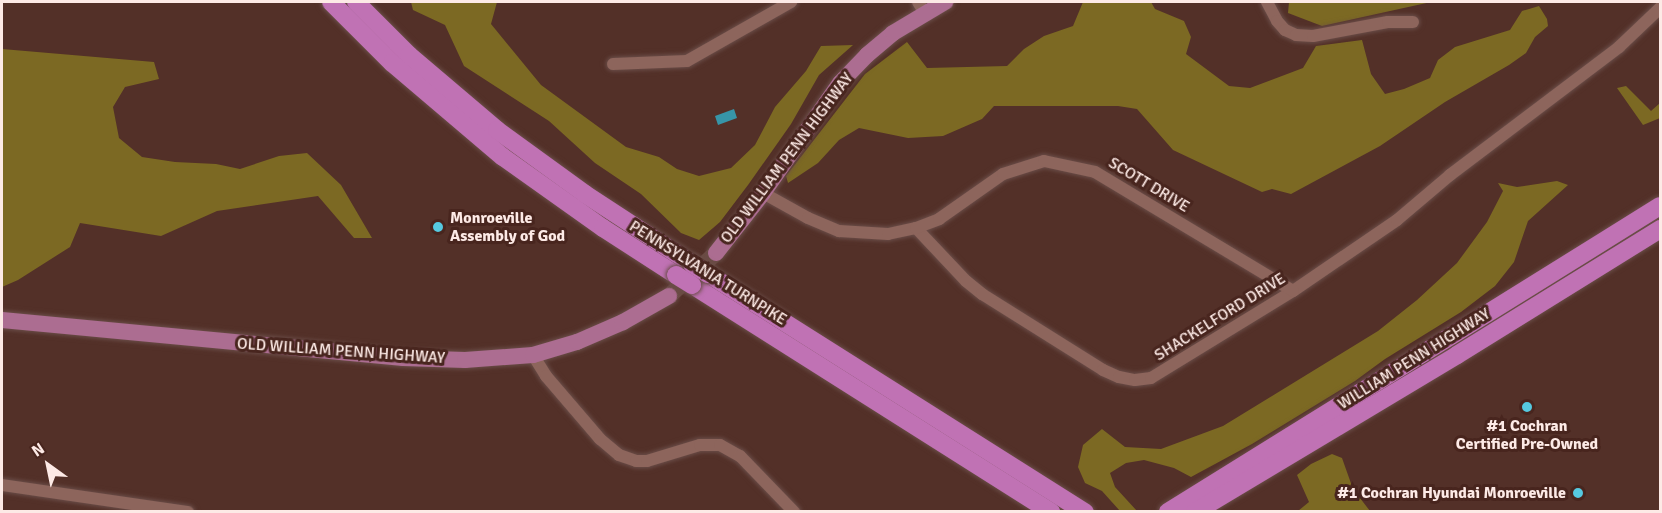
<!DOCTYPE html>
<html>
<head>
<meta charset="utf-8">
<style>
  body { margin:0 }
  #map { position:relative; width:1662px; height:513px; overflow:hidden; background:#533028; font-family:Signika,sans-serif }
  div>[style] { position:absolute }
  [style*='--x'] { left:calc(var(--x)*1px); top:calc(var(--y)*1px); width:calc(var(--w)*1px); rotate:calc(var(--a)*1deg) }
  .forest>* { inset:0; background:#7c6923 }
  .water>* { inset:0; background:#3795a8 }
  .major-tunnel>* { height:16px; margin-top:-8px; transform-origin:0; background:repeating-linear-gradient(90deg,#6c4c44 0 16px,transparent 0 24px) }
  .roads { filter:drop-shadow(0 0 2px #6a4d48) drop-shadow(0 0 2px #6a4d48) }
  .minor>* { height:12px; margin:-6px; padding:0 6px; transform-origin:6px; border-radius:6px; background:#8d655c }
  .major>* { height:16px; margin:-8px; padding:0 8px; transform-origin:8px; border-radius:8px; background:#ac6d91 }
  .highway>* { height:18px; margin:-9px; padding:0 9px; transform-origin:9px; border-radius:9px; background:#c072b4 }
  .bridges { filter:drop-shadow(0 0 2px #6a4d48) drop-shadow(0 0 2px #6a4d48) }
  .highway-bridge>* { height:18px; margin:-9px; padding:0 9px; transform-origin:9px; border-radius:9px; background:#c072b4 }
  .dots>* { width:16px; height:16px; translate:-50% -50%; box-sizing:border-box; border:3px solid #48251e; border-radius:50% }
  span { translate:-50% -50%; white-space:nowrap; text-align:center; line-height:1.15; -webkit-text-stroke:6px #48251e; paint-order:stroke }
  .street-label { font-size:16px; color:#fdeae6 }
  .poi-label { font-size:16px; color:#fdeae6; font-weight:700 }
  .left { translate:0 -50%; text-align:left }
  .right { translate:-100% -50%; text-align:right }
  .frame { position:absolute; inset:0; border:3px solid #fdeae6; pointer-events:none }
  .north { position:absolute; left:18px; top:435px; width:60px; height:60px; -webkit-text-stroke:4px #48251e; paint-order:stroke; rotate:327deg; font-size:16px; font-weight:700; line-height:24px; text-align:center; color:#fdeae6 }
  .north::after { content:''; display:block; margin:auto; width:21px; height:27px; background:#fdeae6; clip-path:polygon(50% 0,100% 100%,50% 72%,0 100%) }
</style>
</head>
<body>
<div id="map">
  <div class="forest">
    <div style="clip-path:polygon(411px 2px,497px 2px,491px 24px,541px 85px,626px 147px,659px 157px,677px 169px,699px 176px,731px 168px,755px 145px,775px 107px,806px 71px,821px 46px,853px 45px,819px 75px,791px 124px,748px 185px,720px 222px,699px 240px,681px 233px,641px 194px,595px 163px,549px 121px,464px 66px,445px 25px,413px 10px)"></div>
    <div style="clip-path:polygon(1083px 2px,1151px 2px,1155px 9px,1184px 21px,1191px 37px,1186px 54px,1229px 86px,1250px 88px,1303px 68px,1316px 46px,1362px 40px,1371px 74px,1385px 94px,1404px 89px,1430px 78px,1438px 60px,1455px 47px,1510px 30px,1522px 11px,1539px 6px,1547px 19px,1548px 26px,1535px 37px,1526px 53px,1509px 65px,1445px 102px,1380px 146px,1291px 194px,1272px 189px,1262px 192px,1173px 150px,1137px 109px,1118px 106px,994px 106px,982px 119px,943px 136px,908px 138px,859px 128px,839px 140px,818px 163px,788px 183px,786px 176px,865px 74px,907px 42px,927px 68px,1007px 66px,1024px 49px,1044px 36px,1073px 26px)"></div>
    <div style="clip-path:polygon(1289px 2px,1431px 2px,1322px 26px,1288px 13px)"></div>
    <div style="clip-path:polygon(2px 49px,154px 62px,159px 79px,125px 87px,113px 107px,119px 138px,142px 157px,175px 162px,216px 164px,240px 169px,279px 156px,307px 153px,341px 185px,372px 238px,354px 238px,318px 196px,217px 211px,161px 236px,80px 223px,70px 247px,18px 280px,2px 287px)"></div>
    <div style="clip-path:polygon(1626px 86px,1651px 111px,1660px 103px,1660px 118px,1643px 125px,1617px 88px)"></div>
    <div style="clip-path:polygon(1557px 181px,1568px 185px,1528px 221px,1514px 262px,1495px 286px,1461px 312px,1385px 359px,1355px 381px,1252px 444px,1191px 477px,1174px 468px,1144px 460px,1126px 463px,1110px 473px,1115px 487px,1137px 511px,1120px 511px,1102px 491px,1085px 483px,1078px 467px,1083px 445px,1102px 429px,1125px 447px,1161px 449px,1223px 426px,1378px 331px,1417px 300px,1457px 263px,1487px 222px,1503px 191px,1498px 183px,1517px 187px)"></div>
    <div style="clip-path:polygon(1332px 454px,1342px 458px,1353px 489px,1370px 511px,1298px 511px,1309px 502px,1297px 475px,1311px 464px)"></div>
  </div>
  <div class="water">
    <div style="clip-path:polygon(734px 109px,737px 118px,718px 125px,715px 116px)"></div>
  </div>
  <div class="major-tunnel">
    <div style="--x:669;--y:296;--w:64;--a:-42.5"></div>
  </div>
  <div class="roads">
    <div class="minor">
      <div style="--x:918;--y:2;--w:13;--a:58"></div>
      <div style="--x:1267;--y:2;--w:21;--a:62"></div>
      <div style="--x:1277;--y:21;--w:12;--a:48"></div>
      <div style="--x:1285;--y:30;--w:12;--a:24"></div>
      <div style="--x:1296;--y:35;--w:17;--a:3"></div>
      <div style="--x:1313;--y:36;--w:76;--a:-10.6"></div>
      <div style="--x:1388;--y:22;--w:25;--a:0"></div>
      <div style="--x:613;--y:64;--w:74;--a:-2.3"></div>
      <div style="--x:687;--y:61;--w:120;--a:-29.6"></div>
      <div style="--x:763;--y:193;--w:51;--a:29.1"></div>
      <div style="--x:808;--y:218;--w:34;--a:23"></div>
      <div style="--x:839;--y:231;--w:49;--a:3.5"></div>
      <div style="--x:888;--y:234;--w:29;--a:-12"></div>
      <div style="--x:916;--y:228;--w:73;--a:46.7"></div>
      <div style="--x:966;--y:281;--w:21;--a:39"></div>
      <div style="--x:982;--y:294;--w:143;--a:32.1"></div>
      <div style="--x:1103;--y:370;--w:17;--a:24"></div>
      <div style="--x:1119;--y:377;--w:16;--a:11"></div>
      <div style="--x:1135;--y:380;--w:16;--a:-7"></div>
      <div style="--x:1151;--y:378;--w:167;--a:-31.5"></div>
      <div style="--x:1293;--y:291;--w:126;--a:-34.3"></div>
      <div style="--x:1397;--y:220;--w:70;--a:-40.3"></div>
      <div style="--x:1450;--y:175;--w:212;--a:-37.1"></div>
      <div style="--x:1619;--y:47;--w:57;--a:-43.6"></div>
      <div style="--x:916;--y:228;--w:25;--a:-21"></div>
      <div style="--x:939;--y:219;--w:78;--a:-35.1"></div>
      <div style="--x:1003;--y:174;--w:43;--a:-17.6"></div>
      <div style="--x:1044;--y:161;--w:52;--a:12.2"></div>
      <div style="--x:1095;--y:172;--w:231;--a:31"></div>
      <div style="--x:533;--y:355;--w:25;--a:58"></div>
      <div style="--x:546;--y:376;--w:83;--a:49.4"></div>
      <div style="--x:600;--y:439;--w:25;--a:40"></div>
      <div style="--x:619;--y:455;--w:18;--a:19"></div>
      <div style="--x:636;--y:461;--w:11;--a:0"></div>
      <div style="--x:647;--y:461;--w:55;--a:-16.8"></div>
      <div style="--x:700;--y:445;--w:20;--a:0"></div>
      <div style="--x:720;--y:445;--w:23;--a:29"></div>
      <div style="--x:740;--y:456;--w:78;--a:46"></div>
      <div style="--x:2;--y:485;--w:188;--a:8.3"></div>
    </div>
    <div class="major">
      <div style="--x:716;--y:253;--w:76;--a:-51.9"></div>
      <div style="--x:763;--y:193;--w:134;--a:-55"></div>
      <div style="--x:840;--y:83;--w:39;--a:-46"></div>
      <div style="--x:867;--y:55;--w:34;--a:-40"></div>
      <div style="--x:893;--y:33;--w:61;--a:-30.8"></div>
      <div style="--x:2;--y:320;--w:403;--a:5.4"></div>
      <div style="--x:403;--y:358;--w:62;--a:1.8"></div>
      <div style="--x:465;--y:360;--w:68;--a:-4.2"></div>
      <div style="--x:533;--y:355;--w:46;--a:-16.5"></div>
      <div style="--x:577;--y:342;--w:50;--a:-23.5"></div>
      <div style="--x:623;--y:322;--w:53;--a:-29.5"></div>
    </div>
    <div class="highway">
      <div style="--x:331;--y:2;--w:86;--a:45"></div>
      <div style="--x:392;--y:63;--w:145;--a:40.3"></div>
      <div style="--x:503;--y:157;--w:123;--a:35.4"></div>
      <div style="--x:603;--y:228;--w:87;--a:32.8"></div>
      <div style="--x:356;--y:2;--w:75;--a:45"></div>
      <div style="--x:409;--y:55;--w:116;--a:40.4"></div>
      <div style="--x:497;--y:130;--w:109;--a:36"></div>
      <div style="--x:585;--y:194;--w:128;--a:33.2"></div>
      <div style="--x:708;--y:274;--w:446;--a:32.3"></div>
      <div style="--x:692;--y:285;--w:425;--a:32.3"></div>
      <div style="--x:1168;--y:512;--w:579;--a:-31.88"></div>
      <div style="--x:1195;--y:512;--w:305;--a:-30.9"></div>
      <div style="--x:1457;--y:355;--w:239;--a:-31.8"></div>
    </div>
  </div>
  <div class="bridges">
    <div class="highway-bridge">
      <div style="--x:692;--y:264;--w:19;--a:32"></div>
      <div style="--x:676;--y:275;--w:19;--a:32"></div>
    </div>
  </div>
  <div class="dots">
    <div style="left:438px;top:227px;background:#56c9e0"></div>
    <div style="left:1527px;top:407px;background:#56c9e0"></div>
    <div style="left:1578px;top:493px;background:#56c9e0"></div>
  </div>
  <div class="street-label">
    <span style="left:787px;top:158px;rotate:-53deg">OLD WILLIAM PENN HIGHWAY</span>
    <span style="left:1149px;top:185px;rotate:31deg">SCOTT DRIVE</span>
    <span style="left:708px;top:273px;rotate:32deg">PENNSYLVANIA TURNPIKE</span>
    <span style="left:1220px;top:317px;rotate:-32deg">SHACKELFORD DRIVE</span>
    <span style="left:341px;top:351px;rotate:4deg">OLD WILLIAM PENN HIGHWAY</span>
    <span style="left:1414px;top:359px;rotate:-32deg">WILLIAM PENN HIGHWAY</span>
  </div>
  <div class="poi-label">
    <span class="left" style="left:450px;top:227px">Monroeville<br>Assembly of God</span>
    <span style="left:1527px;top:435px">#1 Cochran<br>Certified Pre-Owned</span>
    <span class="right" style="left:1566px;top:493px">#1 Cochran Hyundai Monroeville</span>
  </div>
  <div class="frame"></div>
  <div class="north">N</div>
</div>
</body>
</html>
